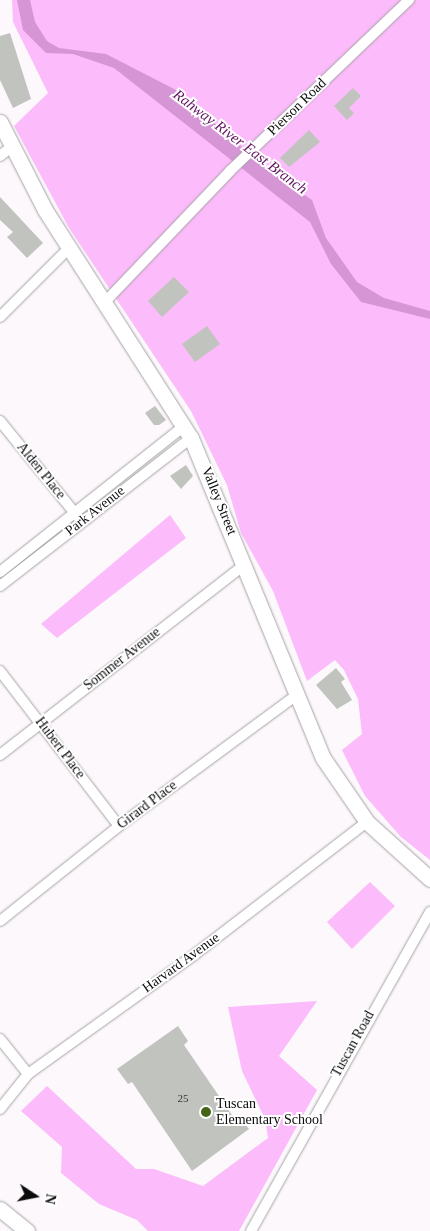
<!DOCTYPE html>
<html>
<head>
<meta charset="utf-8">
<style>
  body { margin:0 }
  #map { position:relative; width:430px; height:1231px; overflow:hidden; background:#fcf8fc; font-family:"Times New Roman",serif }
  div>[style] { position:absolute }
  [style*='--x'] { left:calc(var(--x)*1px); top:calc(var(--y)*1px); width:calc(var(--w)*1px); rotate:calc(var(--a)*1deg) }
  .green>* { inset:0; background:#fcbbfa }
  .water>* { inset:0; background:#d696d5 }
  .building>* { inset:0; background:#c1c3bf }
  .roads { filter:drop-shadow(0 0 1px #a7a3a7) drop-shadow(0 0 1px #a7a3a7) }
  .street>* { height:10px; margin:-5px; padding:0 5px; transform-origin:5px; border-radius:5px; background:#fff }
  .secondary>* { height:15px; margin:-7.5px; padding:0 7.5px; transform-origin:7.5px; border-radius:7.5px; background:#fff }
  .dots>* { width:14px; height:14px; translate:-50% -50%; box-sizing:border-box; border:2px solid #fff; border-radius:50% }
  span { translate:-50% -50%; white-space:nowrap; text-align:center; line-height:1.15; -webkit-text-stroke:4px #fff; paint-order:stroke }
  .number-label { font-size:11px; color:#393939 }
  .number-label span { -webkit-text-stroke-width:0 }
  .street-label { font-size:14px; color:#0c0b0c }
  .poi-label { font-size:14px; color:#0c0b0c }
  .left { translate:0 -50%; text-align:left }
  .water-label { font-size:15px; color:#611462; font-style:italic }
  .north { position:absolute; left:10px; top:1171px; width:50px; height:50px; -webkit-text-stroke:4px #fff; paint-order:stroke; rotate:101deg; font-size:14px; font-weight:700; line-height:20px; text-align:center; color:#0c0b0c }
  .north::after { content:''; display:block; margin:auto; width:18px; height:22px; background:#0c0b0c; clip-path:polygon(50% 0,100% 100%,50% 72%,0 100%) }
</style>
</head>
<body>
<div id="map">
  <div class="green">
    <div style="clip-path:polygon(12px 0,430px 0,430px 860px,401px 837px,365px 796px,342px 750px,362px 734px,358px 699px,344px 670px,335px 660px,307px 681px,273px 591px,241px 533px,227px 485px,191px 411px,69px 228px,14px 126px,48px 93px,13px 22px)"></div>
    <div style="clip-path:polygon(170px 515px,186px 538px,57px 638px,41px 624px)"></div>
    <div style="clip-path:polygon(370px 882px,395px 906px,352px 949px,327px 922px)"></div>
    <div style="clip-path:polygon(317px 1001px,279px 1056px,317px 1090px,239px 1231px,148px 1231px,137px 1220px,99px 1204px,61px 1173px,62px 1147px,21px 1111px,47px 1086px,136px 1169px,154px 1169px,203px 1186px,268px 1138px,265px 1119px,242px 1071px,228px 1007px)"></div>
  </div>
  <div class="water">
    <div style="clip-path:polygon(17px 0,30px 0,35px 22px,47px 41px,59px 48px,106px 54px,176px 90px,271px 172px,312px 200px,326px 238px,357px 282px,384px 298px,430px 311px,430px 319px,361px 302px,331px 264px,310px 222px,114px 68px,73px 54px,46px 53px,23px 30px)"></div>
  </div>
  <div class="building">
    <div style="clip-path:polygon(10px 33px,31px 99px,13px 108px,0 80px,0 36px)"></div>
    <div style="clip-path:polygon(353px 88px,361px 96px,349px 108px,354px 113px,347px 120px,334px 106px)"></div>
    <div style="clip-path:polygon(309px 130px,320px 142px,289px 167px,280px 158px)"></div>
    <div style="clip-path:polygon(0 197px,43px 243px,27px 258px,7px 237px,13px 232px,0 220px)"></div>
    <div style="clip-path:polygon(174px 277px,189px 292px,162px 317px,148px 301px)"></div>
    <div style="clip-path:polygon(207px 326px,220px 344px,195px 362px,182px 344px)"></div>
    <div style="clip-path:polygon(155px 406px,166px 420px,159px 425px,154px 425px,145px 413px)"></div>
    <div style="clip-path:polygon(186px 465px,193px 476px,181px 489px,170px 476px)"></div>
    <div style="clip-path:polygon(336px 668px,345px 679px,341px 682px,352px 700px,337px 709px,316px 685px)"></div>
    <div style="clip-path:polygon(178px 1026px,188px 1041px,184px 1045px,234px 1118px,238px 1115px,249px 1129px,192px 1171px,132px 1082px,128px 1084px,117px 1069px)"></div>
  </div>
  <div class="roads">
    <div class="street">
      <div style="--x:0;--y:156;--w:14;--a:-39"></div>
      <div style="--x:105;--y:302;--w:181;--a:-46.3"></div>
      <div style="--x:230;--y:171;--w:248;--a:-43.7"></div>
      <div style="--x:0;--y:317;--w:98;--a:-45"></div>
      <div style="--x:0;--y:421;--w:124;--a:50.9"></div>
      <div style="--x:0;--y:572;--w:235;--a:-38.4"></div>
      <div style="--x:0;--y:586;--w:242;--a:-37.8"></div>
      <div style="--x:0;--y:671;--w:195;--a:52.5"></div>
      <div style="--x:0;--y:755;--w:311;--a:-37.9"></div>
      <div style="--x:0;--y:921;--w:152;--a:-38.6"></div>
      <div style="--x:119;--y:826;--w:222;--a:-36.4"></div>
      <div style="--x:0;--y:1039;--w:45;--a:51.3"></div>
      <div style="--x:0;--y:1109;--w:45;--a:-51.3"></div>
      <div style="--x:28;--y:1074;--w:204;--a:-35.6"></div>
      <div style="--x:194;--y:955;--w:218;--a:-37.6"></div>
      <div style="--x:251;--y:1231;--w:366;--a:-60.7"></div>
    </div>
    <div class="secondary">
      <div style="--x:0;--y:122;--w:99;--a:62.9"></div>
      <div style="--x:45;--y:210;--w:271;--a:57.4"></div>
      <div style="--x:191;--y:438;--w:346;--a:67.6"></div>
      <div style="--x:323;--y:758;--w:78;--a:55.5"></div>
      <div style="--x:367;--y:822;--w:85;--a:42.1"></div>
      <div style="--x:0;--y:1209;--w:35;--a:39"></div>
    </div>
  </div>
  <div class="dots">
    <div style="left:206px;top:1112px;background:#456316"></div>
  </div>
  <div class="number-label">
    <span style="left:183px;top:1098px">25</span>
  </div>
  <div class="street-label">
    <span style="left:297px;top:107px;rotate:-44deg">Pierson Road</span>
    <span style="left:41px;top:471px;rotate:51deg">Alden Place</span>
    <span style="left:219px;top:501px;rotate:68deg">Valley Street</span>
    <span style="left:95px;top:511px;rotate:-38deg">Park Avenue</span>
    <span style="left:122px;top:659px;rotate:-38deg">Sommer Avenue</span>
    <span style="left:60px;top:748px;rotate:53deg">Hubert Place</span>
    <span style="left:147px;top:805px;rotate:-37deg">Girard Place</span>
    <span style="left:181px;top:963px;rotate:-36deg">Harvard Avenue</span>
    <span style="left:353px;top:1044px;rotate:-61deg">Tuscan Road</span>
  </div>
  <div class="poi-label">
    <span class="left" style="left:216px;top:1112px">Tuscan<br>Elementary School</span>
  </div>
  <div class="water-label">
    <span style="left:240px;top:142px;rotate:37deg">Rahway River East Branch</span>
  </div>
  <div class="north">N</div>
</div>
</body>
</html>
